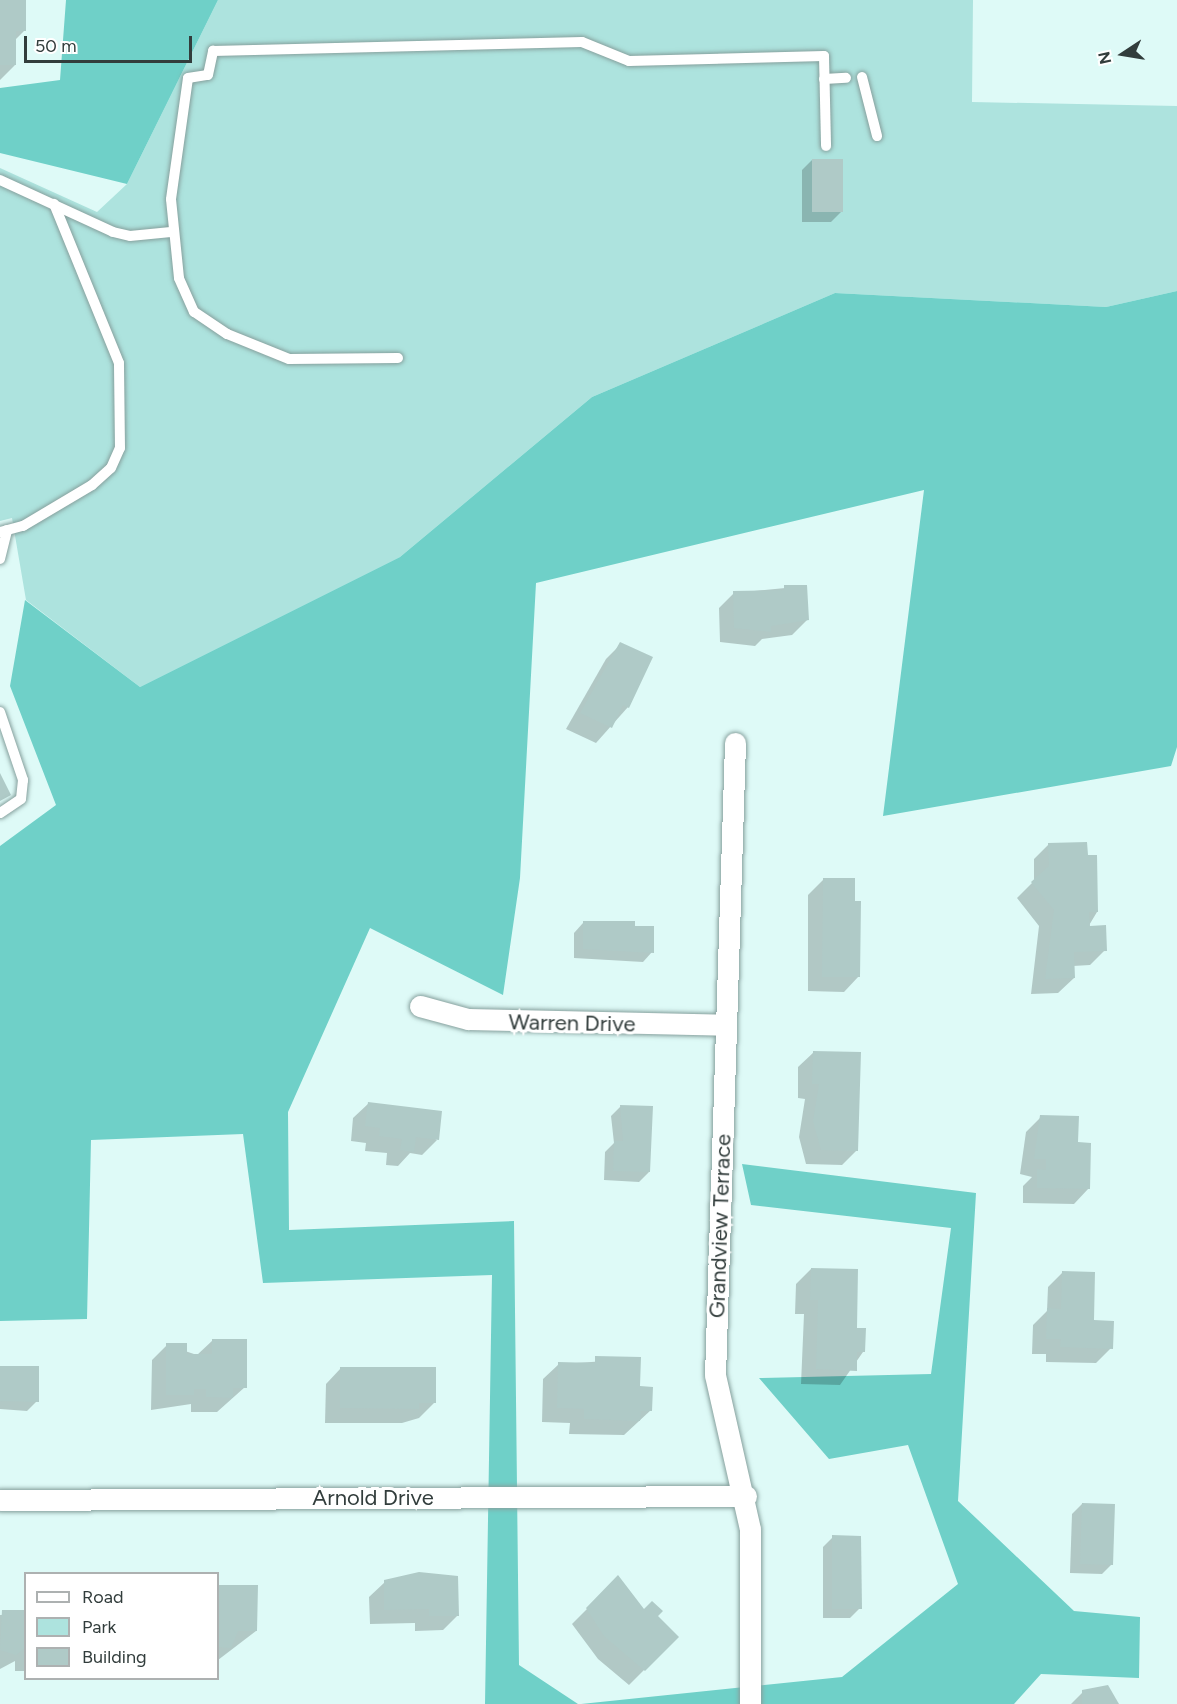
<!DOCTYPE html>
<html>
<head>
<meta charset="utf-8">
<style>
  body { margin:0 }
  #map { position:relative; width:1177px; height:1704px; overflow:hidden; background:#defaf7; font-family:Figtree,sans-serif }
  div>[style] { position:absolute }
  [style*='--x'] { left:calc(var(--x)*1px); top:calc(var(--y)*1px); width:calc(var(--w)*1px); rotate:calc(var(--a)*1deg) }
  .green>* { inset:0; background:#ade3de }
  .forest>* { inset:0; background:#6fd0c8 }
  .shadow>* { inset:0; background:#0003 }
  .building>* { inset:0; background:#afcac7 }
  .roads { filter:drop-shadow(0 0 2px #86a09d) drop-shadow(0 0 2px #86a09d) }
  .service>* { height:10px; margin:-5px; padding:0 5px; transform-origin:5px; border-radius:5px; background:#fff }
  .minor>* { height:21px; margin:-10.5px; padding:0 10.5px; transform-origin:10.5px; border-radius:10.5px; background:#fff }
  span { translate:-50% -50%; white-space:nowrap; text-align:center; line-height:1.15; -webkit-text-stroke:6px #fff; paint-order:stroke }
  .street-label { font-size:22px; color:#323d3c }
  .legend { position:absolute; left:24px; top:1572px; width:195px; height:108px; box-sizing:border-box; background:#fff; border:2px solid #adb1b1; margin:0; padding:8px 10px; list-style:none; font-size:18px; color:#323d3c }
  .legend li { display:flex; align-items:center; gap:12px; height:30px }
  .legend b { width:30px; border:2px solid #adb1b1 }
  .north { position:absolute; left:1093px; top:24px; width:60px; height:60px; -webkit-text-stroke:4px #fff; paint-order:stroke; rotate:258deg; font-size:16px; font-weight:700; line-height:24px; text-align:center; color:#323d3c }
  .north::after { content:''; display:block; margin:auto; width:21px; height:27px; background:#323d3c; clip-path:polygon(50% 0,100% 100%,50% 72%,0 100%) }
  .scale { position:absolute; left:24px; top:36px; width:168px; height:27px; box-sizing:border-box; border:3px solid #323d3c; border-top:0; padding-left:8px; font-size:18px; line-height:21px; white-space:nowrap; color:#323d3c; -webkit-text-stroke:4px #fff; paint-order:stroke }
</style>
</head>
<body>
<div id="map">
  <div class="green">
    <div style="clip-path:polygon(218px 0,973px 0,972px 102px,1177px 106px,1177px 291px,1106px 307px,835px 293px,592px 397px,400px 557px,140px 687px,26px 600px,12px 518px,0 521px,0 168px,97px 212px,127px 184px)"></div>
  </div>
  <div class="forest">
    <div style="clip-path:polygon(66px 0,218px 0,127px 184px,0 153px,0 88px,60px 80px)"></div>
    <div style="clip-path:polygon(1177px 291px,1177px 747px,1171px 766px,883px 816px,924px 490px,536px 583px,520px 878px,503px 995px,370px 928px,288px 1112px,289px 1230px,514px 1221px,519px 1665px,578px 1704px,485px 1704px,492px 1275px,263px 1283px,243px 1134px,91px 1140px,87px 1319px,0 1321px,0 846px,56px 805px,10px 686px,25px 600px,140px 687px,400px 557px,592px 397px,835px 293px,1106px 307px)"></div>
    <div style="clip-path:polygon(742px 1164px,976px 1193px,958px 1501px,1074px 1611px,1140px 1617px,1139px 1678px,1041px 1674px,1014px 1704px,581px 1704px,842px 1677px,958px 1584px,908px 1445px,829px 1459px,759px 1378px,931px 1374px,951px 1228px,751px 1205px)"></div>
  </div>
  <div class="shadow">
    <div style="clip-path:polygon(0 0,24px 0,24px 31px,15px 40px,15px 65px,0 80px)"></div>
    <div style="clip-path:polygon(812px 160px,841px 212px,831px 222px,802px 222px,802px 170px)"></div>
    <div style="clip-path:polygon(806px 586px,807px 620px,792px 635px,762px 639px,755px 646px,720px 642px,719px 608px,734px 593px)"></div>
    <div style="clip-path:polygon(621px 644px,628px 707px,596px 743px,566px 729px,606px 659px)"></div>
    <div style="clip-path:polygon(1049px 844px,1097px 912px,1088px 927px,1105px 950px,1090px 965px,1073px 966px,1074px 978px,1058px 993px,1031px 994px,1039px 926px,1017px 898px,1034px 881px,1034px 859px)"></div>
    <div style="clip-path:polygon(824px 879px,859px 976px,844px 992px,808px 991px,808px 895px)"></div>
    <div style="clip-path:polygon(583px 923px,633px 928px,652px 952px,643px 962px,574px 958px,574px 933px)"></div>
    <div style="clip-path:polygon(814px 1052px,857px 1150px,842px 1165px,806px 1164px,799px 1137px,805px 1099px,798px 1098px,798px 1067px)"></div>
    <div style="clip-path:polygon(369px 1103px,437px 1140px,422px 1155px,410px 1153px,398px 1166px,386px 1165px,387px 1153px,365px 1151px,366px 1143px,351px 1141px,353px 1118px)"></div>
    <div style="clip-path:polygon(621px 1106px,649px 1172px,639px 1182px,604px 1180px,605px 1152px,614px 1143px,611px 1116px)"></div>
    <div style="clip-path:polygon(1041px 1117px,1077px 1144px,1089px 1188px,1074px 1204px,1023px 1203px,1023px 1186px,1032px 1177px,1020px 1174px,1026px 1132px)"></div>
    <div style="clip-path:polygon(811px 1269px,855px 1329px,863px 1352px,840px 1385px,801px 1384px,804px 1314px,795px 1314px,796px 1284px)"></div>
    <div style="clip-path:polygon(1063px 1272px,1111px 1348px,1096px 1363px,1046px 1362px,1046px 1354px,1032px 1354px,1033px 1325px,1047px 1311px,1048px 1287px)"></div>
    <div style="clip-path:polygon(213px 1340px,245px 1387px,217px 1412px,191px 1412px,191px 1404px,151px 1410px,152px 1360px,167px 1345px,197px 1355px)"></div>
    <div style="clip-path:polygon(639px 1359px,638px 1388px,651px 1410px,624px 1435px,569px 1434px,570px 1423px,542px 1422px,543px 1379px,559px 1364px)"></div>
    <div style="clip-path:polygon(0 1367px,37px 1401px,27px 1411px,0 1409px)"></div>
    <div style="clip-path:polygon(341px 1368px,434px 1403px,419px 1418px,402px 1423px,325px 1423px,326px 1384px)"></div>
    <div style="clip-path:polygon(1082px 1504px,1112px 1564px,1102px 1574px,1070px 1573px,1072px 1514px)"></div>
    <div style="clip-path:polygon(833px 1537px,860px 1608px,850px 1618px,823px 1618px,823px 1547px)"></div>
    <div style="clip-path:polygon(618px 1578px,644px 1611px,677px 1637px,629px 1685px,598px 1659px,572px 1624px)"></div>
    <div style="clip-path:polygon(385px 1582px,458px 1615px,443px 1630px,415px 1631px,415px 1623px,370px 1624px,369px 1597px)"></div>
    <div style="clip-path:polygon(218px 1586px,256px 1587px,256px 1631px,218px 1660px)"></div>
    <div style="clip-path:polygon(26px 1614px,26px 1671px,15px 1671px,15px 1661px,0 1669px,0 1615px)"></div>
    <div style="clip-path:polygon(1083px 1692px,1117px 1704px,1071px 1704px)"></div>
  </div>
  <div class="building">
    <div style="clip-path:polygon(0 0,26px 0,26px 31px,16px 31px,16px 65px,0 65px)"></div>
    <div style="clip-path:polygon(812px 159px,843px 159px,843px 212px,812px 212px)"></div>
    <div style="clip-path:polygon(784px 585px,807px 585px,809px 620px,771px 626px,771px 632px,734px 628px,733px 591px,784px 590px)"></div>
    <div style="clip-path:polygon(620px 642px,653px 657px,629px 708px,623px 705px,612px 728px,580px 713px)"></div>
    <div style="clip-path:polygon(0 773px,11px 795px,0 801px)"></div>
    <div style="clip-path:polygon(1087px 842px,1088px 855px,1097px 855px,1098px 912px,1089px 912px,1090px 926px,1106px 925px,1107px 951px,1074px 952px,1075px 978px,1045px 979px,1054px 910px,1031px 882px,1049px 866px,1048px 843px)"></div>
    <div style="clip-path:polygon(823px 878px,855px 878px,855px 901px,861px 901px,860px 977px,822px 977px)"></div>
    <div style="clip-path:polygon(583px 921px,635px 921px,635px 926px,654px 926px,654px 953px,583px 949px)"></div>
    <div style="clip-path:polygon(813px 1051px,861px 1052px,858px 1151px,821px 1150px,813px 1121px,819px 1084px,812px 1084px)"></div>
    <div style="clip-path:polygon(368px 1102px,442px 1111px,439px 1140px,416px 1137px,414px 1152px,400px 1150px,402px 1139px,379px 1136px,380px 1128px,365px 1126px)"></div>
    <div style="clip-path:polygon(620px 1105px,653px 1106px,650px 1172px,613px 1171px,614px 1141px,623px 1141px)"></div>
    <div style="clip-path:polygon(1040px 1115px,1079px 1116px,1078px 1142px,1091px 1143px,1090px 1189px,1037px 1188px,1037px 1169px,1046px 1170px,1046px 1159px,1034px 1159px)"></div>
    <div style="clip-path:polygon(811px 1268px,858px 1269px,857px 1328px,866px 1328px,865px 1352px,857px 1352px,857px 1371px,816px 1369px,818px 1300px,810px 1300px)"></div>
    <div style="clip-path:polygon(1062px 1271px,1095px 1272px,1094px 1320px,1114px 1321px,1113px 1349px,1060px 1347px,1061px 1339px,1046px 1339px,1047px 1308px,1061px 1309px)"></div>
    <div style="clip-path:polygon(212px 1339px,247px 1339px,247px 1388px,233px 1388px,233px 1398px,206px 1397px,206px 1389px,194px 1389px,194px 1395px,166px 1395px,166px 1343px,187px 1343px,187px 1354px,212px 1354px)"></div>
    <div style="clip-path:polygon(595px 1356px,641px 1357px,640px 1386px,653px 1387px,652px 1411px,641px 1411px,640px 1421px,584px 1419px,584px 1409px,557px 1408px,558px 1362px,595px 1363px)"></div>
    <div style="clip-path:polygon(0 1366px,39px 1366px,39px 1402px,0 1401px)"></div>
    <div style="clip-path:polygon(340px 1367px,436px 1367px,436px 1403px,419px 1403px,419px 1409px,340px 1408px)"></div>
    <div style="clip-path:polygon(1082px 1503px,1115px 1504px,1113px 1565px,1080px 1564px)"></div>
    <div style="clip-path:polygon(832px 1535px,861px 1536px,862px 1609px,832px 1609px)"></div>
    <div style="clip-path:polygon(419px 1572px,458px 1576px,459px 1616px,429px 1616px,429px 1609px,384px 1610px,384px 1580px)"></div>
    <div style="clip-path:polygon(618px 1575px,644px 1609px,652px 1601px,663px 1611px,658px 1616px,679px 1637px,645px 1671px,604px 1636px,586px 1608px)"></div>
    <div style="clip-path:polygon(218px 1585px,258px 1585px,257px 1631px,238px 1631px,231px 1648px,218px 1647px)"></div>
    <div style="clip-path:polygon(2px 1610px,26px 1610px,26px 1647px,16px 1655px,0 1650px)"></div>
    <div style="clip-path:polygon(1108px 1685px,1119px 1704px,1082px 1704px,1082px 1690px)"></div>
  </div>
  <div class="roads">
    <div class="service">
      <div style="--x:862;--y:77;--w:61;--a:75.7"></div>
      <div style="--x:824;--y:79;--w:22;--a:-3"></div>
      <div style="--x:0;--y:180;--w:124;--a:24.7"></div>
      <div style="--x:113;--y:232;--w:17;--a:13"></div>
      <div style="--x:130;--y:236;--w:41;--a:-5.6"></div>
      <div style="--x:398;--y:358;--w:109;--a:179.5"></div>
      <div style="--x:289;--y:359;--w:67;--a:-158"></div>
      <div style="--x:227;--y:334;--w:40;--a:-146"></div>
      <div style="--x:194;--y:312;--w:37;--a:-114"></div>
      <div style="--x:179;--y:278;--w:79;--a:-95.8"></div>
      <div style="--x:171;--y:199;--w:122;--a:-82"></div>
      <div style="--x:188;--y:78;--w:20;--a:-9"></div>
      <div style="--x:208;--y:75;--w:25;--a:-78"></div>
      <div style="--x:213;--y:51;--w:369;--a:-1.4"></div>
      <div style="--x:582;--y:42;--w:51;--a:22"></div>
      <div style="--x:629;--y:61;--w:195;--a:-1.5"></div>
      <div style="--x:824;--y:56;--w:90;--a:88.7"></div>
      <div style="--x:0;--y:532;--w:24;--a:-15"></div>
      <div style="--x:23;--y:526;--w:80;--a:-30.7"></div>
      <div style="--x:92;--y:485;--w:25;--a:-42"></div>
      <div style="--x:111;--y:468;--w:22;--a:-66"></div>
      <div style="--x:120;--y:448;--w:85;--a:-90.7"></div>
      <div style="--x:119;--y:363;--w:172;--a:-112.2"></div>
      <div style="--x:0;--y:559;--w:30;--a:-76"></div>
      <div style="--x:0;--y:712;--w:72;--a:71.3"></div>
      <div style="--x:23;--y:780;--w:19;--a:96"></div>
      <div style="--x:21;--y:799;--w:25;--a:146"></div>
    </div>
    <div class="minor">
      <div style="--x:735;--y:743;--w:632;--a:91.81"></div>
      <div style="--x:715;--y:1375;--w:158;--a:77.2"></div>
      <div style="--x:750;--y:1529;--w:175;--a:90"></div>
      <div style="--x:420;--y:1006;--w:50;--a:15.2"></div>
      <div style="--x:468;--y:1019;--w:258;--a:1.3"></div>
      <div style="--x:0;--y:1500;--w:746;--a:-0.31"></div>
    </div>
  </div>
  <div class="street-label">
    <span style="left:572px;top:1023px;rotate:1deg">Warren Drive</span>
    <span style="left:720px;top:1226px;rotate:-88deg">Grandview Terrace</span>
    <span style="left:373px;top:1498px">Arnold Drive</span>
  </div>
  <ul class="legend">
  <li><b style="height:8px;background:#fff"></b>Road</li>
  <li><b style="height:16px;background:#ade3de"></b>Park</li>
  <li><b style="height:16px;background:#afcac7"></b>Building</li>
  </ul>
  <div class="north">N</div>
  <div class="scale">50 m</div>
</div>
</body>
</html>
